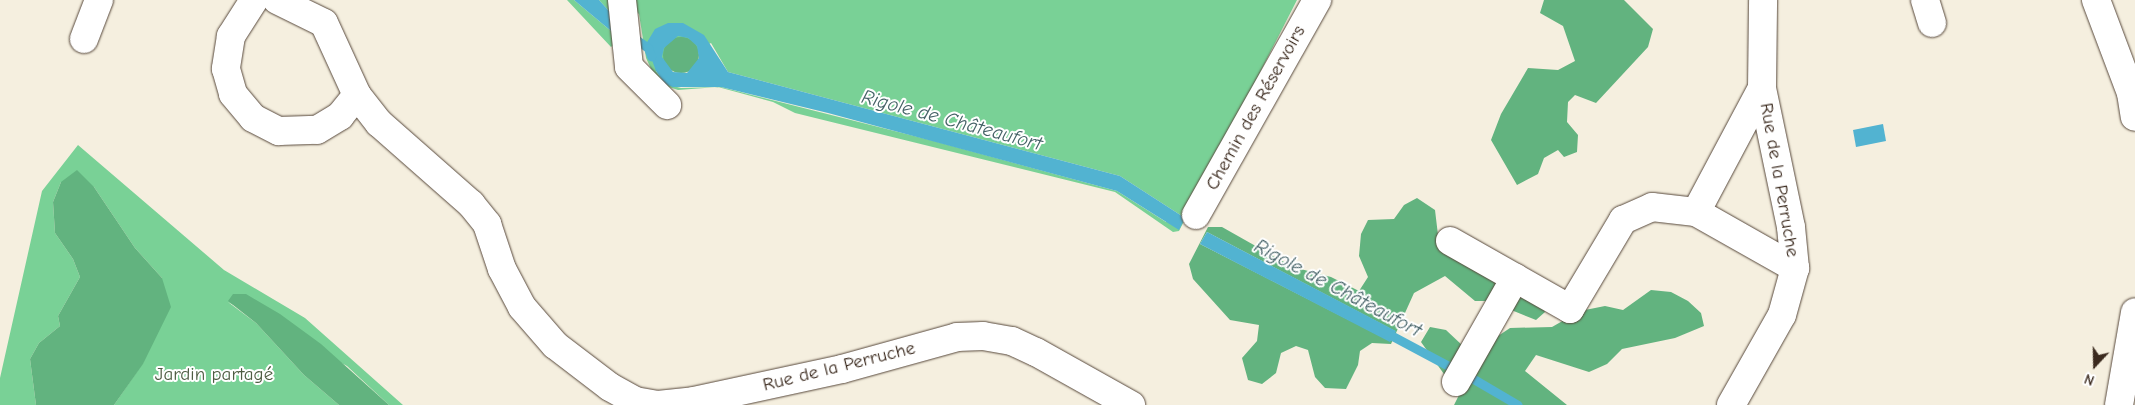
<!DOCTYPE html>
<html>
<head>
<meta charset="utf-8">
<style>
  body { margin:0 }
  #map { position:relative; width:2135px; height:405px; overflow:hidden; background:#f5efdf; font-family:"Comic Neue",sans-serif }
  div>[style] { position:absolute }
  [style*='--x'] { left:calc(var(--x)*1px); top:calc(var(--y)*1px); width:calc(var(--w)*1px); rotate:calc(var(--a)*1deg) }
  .green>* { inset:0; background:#79d196 }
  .forest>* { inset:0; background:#62b37f }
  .round { border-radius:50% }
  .water>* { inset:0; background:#52b3d1 }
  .stream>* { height:9px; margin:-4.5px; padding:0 4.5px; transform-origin:4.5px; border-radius:4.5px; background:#52b3d1 }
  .roads { filter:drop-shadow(0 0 1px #57483b) drop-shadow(0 0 1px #57483b) }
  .minor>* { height:28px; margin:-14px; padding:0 14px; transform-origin:14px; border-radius:14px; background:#fff }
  span { translate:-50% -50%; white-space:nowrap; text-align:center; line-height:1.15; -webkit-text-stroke:4px #fff; paint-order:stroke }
  .street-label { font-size:19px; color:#3b2a1e }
  .park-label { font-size:19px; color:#4e5c42 }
  .water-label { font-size:20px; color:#446166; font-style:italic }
  .north { position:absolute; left:2070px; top:340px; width:50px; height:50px; -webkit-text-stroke:4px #fff; paint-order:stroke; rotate:201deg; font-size:14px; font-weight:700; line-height:20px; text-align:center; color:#3b2a1e }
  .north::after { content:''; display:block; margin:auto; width:18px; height:22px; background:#3b2a1e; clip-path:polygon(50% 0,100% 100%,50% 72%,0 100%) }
</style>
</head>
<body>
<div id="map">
  <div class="green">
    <div style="clip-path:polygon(567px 0,574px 0,611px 31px,609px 11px,599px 0,614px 0,616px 43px,611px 47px)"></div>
    <div style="clip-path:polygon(evenodd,624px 0,1297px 0,1179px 231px,1173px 232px,1115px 192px,795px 113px,773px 102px,718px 87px,678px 90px,663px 85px,653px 73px,646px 58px,639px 14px,624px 0,711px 43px,728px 72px,1120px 176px,1185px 218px,1166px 222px,1117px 191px,934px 141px,721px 87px,681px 88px,665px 84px,656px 71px,711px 43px)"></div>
    <div style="clip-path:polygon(78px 145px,224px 270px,305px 318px,403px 405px,389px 405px,347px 366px,228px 302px,256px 323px,304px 375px,339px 405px,114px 405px,143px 363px,162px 278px,135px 248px,94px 187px,61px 182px,53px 202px,55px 233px,73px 259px,80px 277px,58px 316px,60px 326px,39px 343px,30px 359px,36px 405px,0 405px,0 378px,42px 191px)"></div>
  </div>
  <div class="forest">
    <div style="clip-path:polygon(1544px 0,1624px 0,1653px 29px,1648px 47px,1596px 103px,1575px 95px,1568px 102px,1567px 122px,1578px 135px,1577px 152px,1564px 157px,1558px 150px,1544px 158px,1538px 174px,1517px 185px,1491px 140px,1501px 114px,1528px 68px,1558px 70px,1575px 61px,1563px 26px,1540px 13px)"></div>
    <div class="round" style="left:663px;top:37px;width:36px;height:36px"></div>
    <div style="clip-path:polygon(77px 170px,94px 187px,135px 248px,162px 278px,171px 307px,143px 364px,114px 405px,36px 405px,30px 359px,39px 343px,60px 326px,58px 316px,80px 277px,73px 259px,55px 233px,53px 202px,61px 182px)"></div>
    <div style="clip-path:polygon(evenodd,1417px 198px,1435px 210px,1438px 235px,1541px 300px,1545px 312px,1536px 320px,1489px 301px,1475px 301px,1445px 276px,1414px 293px,1391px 344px,1372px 343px,1360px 351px,1358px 365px,1346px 389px,1325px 388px,1315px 377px,1308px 350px,1296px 346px,1281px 353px,1276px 373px,1262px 384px,1248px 380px,1242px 358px,1257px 341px,1259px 325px,1230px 320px,1193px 279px,1189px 264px,1208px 227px,1222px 227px,1293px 267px,1331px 277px,1359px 291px,1368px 277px,1359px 256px,1361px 234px,1368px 220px,1394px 219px,1404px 205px,1417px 198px,1207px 232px,1395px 331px,1390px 341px,1200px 244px,1207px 232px)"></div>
    <div style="clip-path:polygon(1651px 290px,1671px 292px,1688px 301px,1701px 313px,1704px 326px,1675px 338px,1622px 349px,1607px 364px,1589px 372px,1536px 355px,1525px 371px,1567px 405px,1454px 405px,1459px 395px,1421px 342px,1430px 327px,1446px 330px,1463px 346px,1486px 344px,1510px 328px,1552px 327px,1580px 311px,1605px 306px,1623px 310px)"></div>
    <div style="clip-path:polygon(233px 294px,246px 294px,280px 314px,321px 344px,389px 405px,339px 405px,304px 375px,256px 323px,228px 301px)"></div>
  </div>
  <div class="water">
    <div style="clip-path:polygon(574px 0,599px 0,609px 11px,611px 31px)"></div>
    <div style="clip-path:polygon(evenodd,668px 23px,683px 23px,704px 35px,728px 72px,1120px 176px,1185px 218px,1179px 230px,1117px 191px,828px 113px,721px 87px,673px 87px,665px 84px,656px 71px,646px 44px,655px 29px,668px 23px,678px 36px,688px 38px,697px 46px,699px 58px,687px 73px,673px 72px,662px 57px,664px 48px,678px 36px)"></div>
    <div style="clip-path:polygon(1883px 124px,1886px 141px,1856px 147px,1853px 130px)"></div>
    <div style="clip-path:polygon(1207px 232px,1396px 331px,1390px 342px,1200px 244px)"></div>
  </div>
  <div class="stream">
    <div style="--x:631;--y:36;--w:21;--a:35"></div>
    <div style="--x:648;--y:48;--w:9;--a:69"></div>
    <div style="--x:1383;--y:331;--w:85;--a:28.1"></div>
    <div style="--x:1465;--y:374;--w:61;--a:30.3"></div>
  </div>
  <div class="roads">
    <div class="minor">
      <div style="--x:254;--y:0;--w:43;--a:122.6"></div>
      <div style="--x:231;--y:36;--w:33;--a:99"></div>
      <div style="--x:226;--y:69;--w:26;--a:74"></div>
      <div style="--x:233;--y:94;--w:31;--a:50"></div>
      <div style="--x:253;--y:118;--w:29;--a:27"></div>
      <div style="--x:279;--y:131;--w:38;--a:-2"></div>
      <div style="--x:317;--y:130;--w:27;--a:-31"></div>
      <div style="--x:340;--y:116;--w:27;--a:-51"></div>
      <div style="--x:277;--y:0;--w:52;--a:26.1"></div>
      <div style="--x:324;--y:23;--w:79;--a:65.4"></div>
      <div style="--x:357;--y:95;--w:36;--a:52"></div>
      <div style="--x:379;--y:123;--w:123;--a:41.4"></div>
      <div style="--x:471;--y:204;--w:26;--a:51"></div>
      <div style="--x:487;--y:224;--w:47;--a:71.6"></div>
      <div style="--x:502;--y:269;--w:43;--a:62.2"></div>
      <div style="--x:522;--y:307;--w:50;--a:49"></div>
      <div style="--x:555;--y:345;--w:69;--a:37.4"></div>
      <div style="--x:610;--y:387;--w:29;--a:29"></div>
      <div style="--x:635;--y:401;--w:23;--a:10"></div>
      <div style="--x:658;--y:405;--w:36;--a:-6"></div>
      <div style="--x:694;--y:401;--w:151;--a:-12.2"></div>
      <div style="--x:842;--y:369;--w:119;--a:-15.5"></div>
      <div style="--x:957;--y:337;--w:26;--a:-2"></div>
      <div style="--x:983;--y:336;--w:29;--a:10"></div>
      <div style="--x:1012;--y:341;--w:26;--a:25"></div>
      <div style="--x:1036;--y:352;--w:109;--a:29.2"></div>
      <div style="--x:622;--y:0;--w:67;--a:84"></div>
      <div style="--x:629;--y:67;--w:54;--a:45"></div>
      <div style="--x:1925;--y:0;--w:24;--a:73"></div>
      <div style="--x:2096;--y:0;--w:99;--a:69.4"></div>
      <div style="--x:2131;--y:93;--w:24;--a:81"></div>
      <div style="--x:84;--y:39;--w:42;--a:-69"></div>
      <div style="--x:1762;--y:88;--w:140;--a:118"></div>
      <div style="--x:1696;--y:212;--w:114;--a:29.5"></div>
      <div style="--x:1196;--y:215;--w:247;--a:-60.6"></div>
      <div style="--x:1450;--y:241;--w:138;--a:29.5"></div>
      <div style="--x:1570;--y:309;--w:104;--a:-59.2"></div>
      <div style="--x:1623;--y:220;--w:32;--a:-24"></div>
      <div style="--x:1652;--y:207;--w:44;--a:6.5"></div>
      <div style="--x:1456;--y:382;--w:120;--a:-60.4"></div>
      <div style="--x:1731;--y:405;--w:103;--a:-60.5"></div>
      <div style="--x:1782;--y:315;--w:49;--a:-74.5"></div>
      <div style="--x:1795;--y:268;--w:41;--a:-95.6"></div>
      <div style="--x:1791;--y:227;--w:142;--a:-101.8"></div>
      <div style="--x:1762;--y:88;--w:88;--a:-89.3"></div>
      <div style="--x:2119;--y:405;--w:94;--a:-80.2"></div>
    </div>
  </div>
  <div class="street-label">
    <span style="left:1256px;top:108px;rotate:-61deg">Chemin des Réservoirs</span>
    <span style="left:1779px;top:180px;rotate:80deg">Rue de la Perruche</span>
    <span style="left:839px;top:367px;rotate:-14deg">Rue de la Perruche</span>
  </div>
  <div class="park-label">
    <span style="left:214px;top:375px">Jardin partagé</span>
  </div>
  <div class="water-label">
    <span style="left:952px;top:120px;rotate:15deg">Rigole de Châteaufort</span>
    <span style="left:1338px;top:288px;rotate:28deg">Rigole de Châteaufort</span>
  </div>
  <div class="north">N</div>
</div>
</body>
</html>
